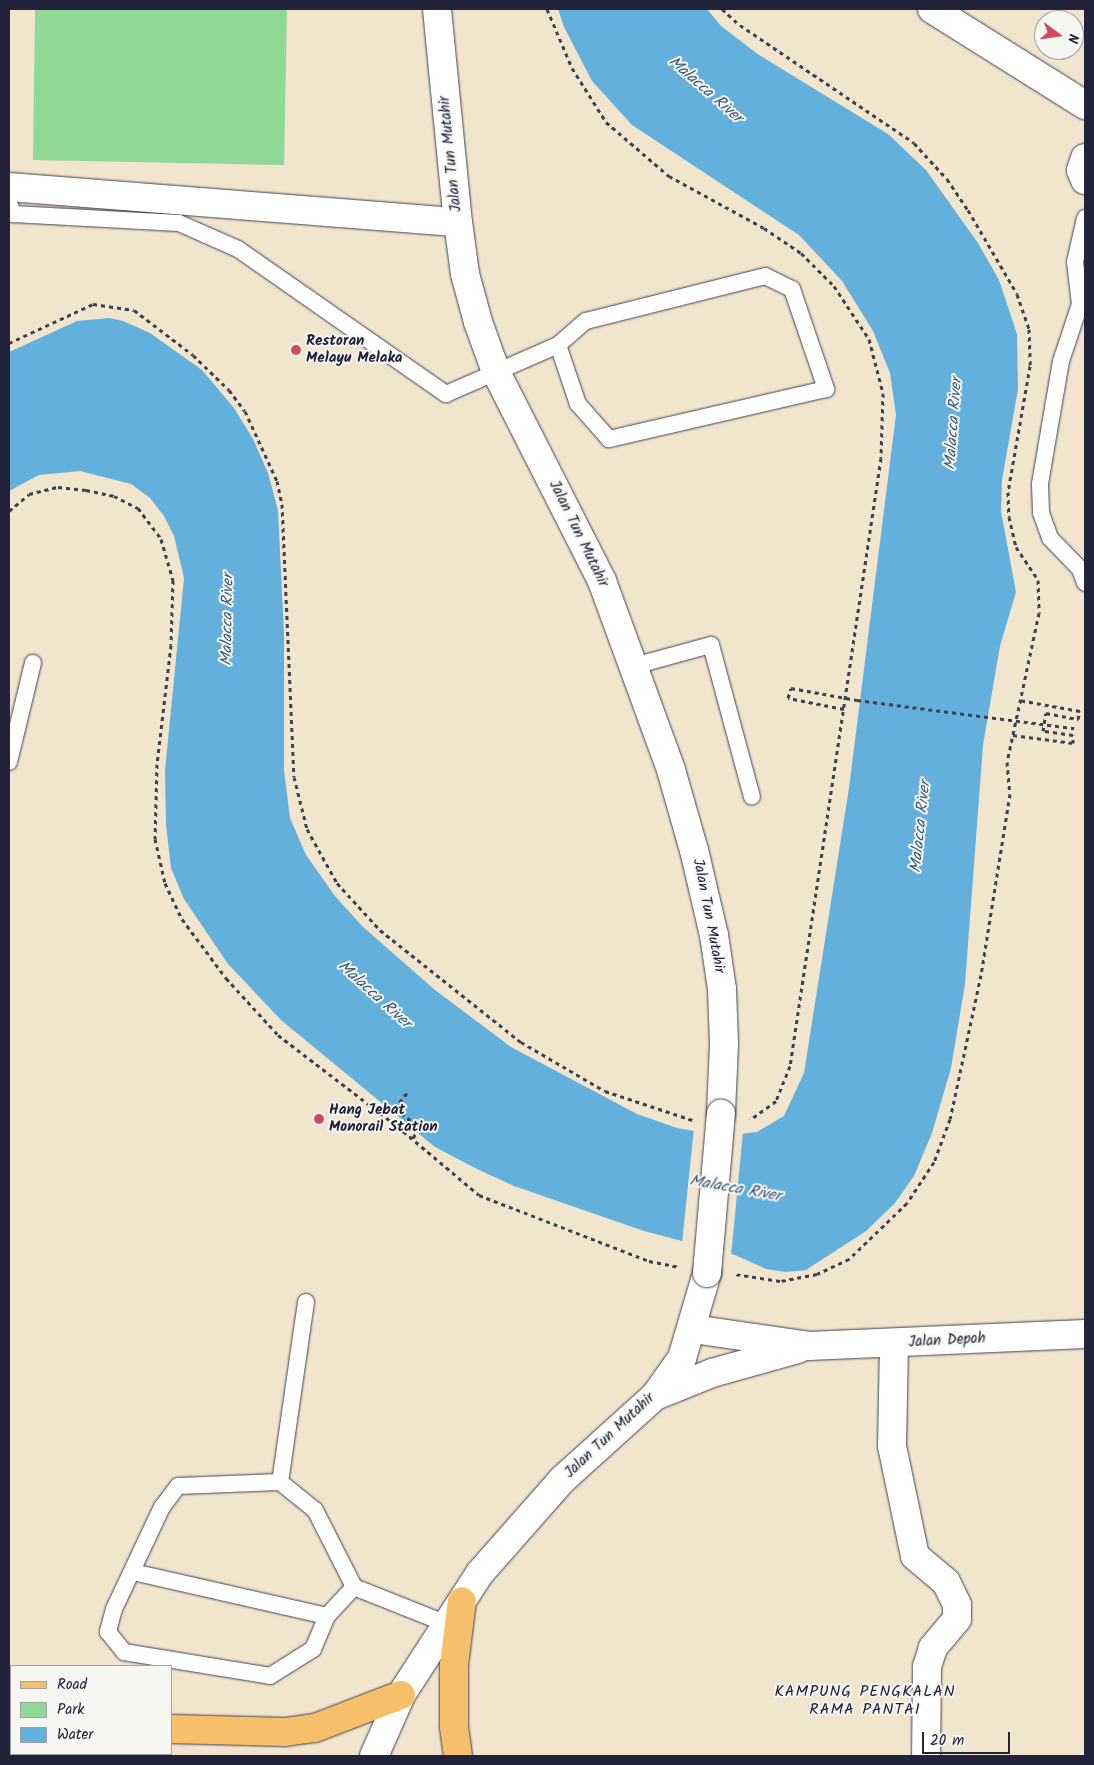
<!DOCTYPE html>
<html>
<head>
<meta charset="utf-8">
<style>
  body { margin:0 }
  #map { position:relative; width:1094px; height:1765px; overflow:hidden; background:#f1e5cd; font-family:Kalam,sans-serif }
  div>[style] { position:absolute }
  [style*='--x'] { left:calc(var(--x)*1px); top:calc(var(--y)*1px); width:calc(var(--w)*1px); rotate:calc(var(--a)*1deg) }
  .green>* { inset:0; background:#8fd995 }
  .water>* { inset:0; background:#64b0dd }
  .pier>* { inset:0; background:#f1e5cd }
  .path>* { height:3px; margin-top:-1.5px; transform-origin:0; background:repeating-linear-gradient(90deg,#413f51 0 4px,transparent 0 8px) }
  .roads { filter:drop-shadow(0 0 1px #413f51) drop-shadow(0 0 1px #413f51) }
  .service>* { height:16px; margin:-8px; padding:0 8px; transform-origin:8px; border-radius:8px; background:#fff }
  .minor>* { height:28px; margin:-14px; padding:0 14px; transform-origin:14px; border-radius:14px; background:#fff }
  .tertiary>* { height:28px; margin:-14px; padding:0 14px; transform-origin:14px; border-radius:14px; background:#fff }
  .primary>* { height:28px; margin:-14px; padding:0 14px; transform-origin:14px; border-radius:14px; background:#f6c06b }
  .bridges { filter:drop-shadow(0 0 1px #413f51) drop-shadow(0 0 1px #413f51) }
  .tertiary-bridge>* { height:28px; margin:-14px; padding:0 14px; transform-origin:14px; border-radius:14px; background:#fff }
  .dots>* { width:14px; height:14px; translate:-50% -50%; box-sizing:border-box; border:2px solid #f6f6f2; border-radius:50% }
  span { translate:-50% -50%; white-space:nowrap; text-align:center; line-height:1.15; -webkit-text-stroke:4px #f6f6f2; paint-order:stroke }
  .street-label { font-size:15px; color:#22223b }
  .poi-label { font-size:15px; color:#22223b; font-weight:700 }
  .left { translate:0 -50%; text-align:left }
  .water-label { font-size:16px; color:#3c5b7c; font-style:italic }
  .neighbourhood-label { font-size:16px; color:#22223b; letter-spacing:1px }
  .frame { position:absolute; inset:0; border:10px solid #22223b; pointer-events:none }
  .legend { position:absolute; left:10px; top:1665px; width:162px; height:90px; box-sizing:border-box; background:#f6f6f2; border:1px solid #a1a1a9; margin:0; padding:6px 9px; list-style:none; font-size:15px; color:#22223b }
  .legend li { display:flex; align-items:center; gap:10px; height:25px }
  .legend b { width:25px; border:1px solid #a1a1a9 }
  .north { position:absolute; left:1034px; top:10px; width:50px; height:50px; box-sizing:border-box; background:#f6f6f2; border:1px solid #a1a1a9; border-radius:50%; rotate:104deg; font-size:14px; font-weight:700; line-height:20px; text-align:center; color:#22223b }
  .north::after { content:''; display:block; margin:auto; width:18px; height:22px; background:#d1495b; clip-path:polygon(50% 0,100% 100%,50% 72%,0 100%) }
  .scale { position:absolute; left:922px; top:1732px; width:88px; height:22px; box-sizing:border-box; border:2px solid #22223b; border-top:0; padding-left:6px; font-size:15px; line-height:18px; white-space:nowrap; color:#22223b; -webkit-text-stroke:4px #f6f6f2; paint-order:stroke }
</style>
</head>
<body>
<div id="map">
  <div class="green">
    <div style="clip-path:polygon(35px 9px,287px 9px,284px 165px,33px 160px)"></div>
  </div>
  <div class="water">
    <div style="clip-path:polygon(558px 9px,707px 9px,721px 26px,759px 55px,888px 134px,926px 170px,978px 243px,999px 280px,1017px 334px,1018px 389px,1002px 480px,1001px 511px,1016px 592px,1000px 646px,983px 745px,965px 984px,951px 1068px,932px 1133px,914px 1176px,895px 1203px,866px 1231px,806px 1270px,786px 1272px,766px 1269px,735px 1255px,644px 1231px,514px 1186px,475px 1168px,435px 1147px,281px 1020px,228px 964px,184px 899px,171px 868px,166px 825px,165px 770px,184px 578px,174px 536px,164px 516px,150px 498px,131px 484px,80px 471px,39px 475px,9px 491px,9px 352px,77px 321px,109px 318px,123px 321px,150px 333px,202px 370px,234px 408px,253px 439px,268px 473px,278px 510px,284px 633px,284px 770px,290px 818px,306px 855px,335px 896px,362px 926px,435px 990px,511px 1047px,637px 1114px,677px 1128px,723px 1136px,757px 1132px,784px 1116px,804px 1073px,849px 788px,896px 415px,890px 373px,873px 331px,842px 281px,799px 235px,632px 125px,592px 81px,564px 27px)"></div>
  </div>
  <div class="pier">
    <div style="clip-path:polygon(694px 1128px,723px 1134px,743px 1132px,731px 1256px,682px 1243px)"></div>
  </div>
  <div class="path">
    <div style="--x:547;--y:9;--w:64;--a:67"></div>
    <div style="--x:572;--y:68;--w:64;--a:57.8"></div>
    <div style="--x:606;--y:122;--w:83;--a:40.6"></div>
    <div style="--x:669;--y:176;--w:108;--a:28.7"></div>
    <div style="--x:764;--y:228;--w:45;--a:34"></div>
    <div style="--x:801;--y:253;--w:47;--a:45"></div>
    <div style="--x:834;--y:286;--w:64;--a:56.6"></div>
    <div style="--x:869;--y:339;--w:56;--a:75.5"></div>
    <div style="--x:883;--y:393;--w:65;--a:91.8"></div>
    <div style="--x:881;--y:458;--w:615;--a:98.51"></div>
    <div style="--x:790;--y:1066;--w:38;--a:112"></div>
    <div style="--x:776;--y:1101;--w:32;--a:144"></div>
    <div style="--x:722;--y:9;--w:24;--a:42"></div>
    <div style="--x:740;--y:25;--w:210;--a:34.1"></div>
    <div style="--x:914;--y:143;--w:49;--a:47.5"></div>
    <div style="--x:947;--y:179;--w:37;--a:56"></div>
    <div style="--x:968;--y:210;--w:97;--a:59.7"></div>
    <div style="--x:1017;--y:294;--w:37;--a:71"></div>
    <div style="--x:1029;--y:329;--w:37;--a:88"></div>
    <div style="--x:1030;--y:366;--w:128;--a:99.9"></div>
    <div style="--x:1008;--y:492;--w:25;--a:88"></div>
    <div style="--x:1009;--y:517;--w:31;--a:77"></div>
    <div style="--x:1016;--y:547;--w:40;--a:56"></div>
    <div style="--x:1038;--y:580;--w:33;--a:88"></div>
    <div style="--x:1039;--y:613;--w:152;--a:102.1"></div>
    <div style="--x:1007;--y:762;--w:32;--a:85"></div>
    <div style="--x:1010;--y:794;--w:183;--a:99.1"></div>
    <div style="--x:981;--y:975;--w:147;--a:102.1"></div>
    <div style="--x:950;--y:1119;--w:46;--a:110.4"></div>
    <div style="--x:934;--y:1162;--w:49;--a:123.4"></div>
    <div style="--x:907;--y:1203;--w:81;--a:136"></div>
    <div style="--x:849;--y:1259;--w:35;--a:155"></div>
    <div style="--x:817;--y:1274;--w:38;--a:169"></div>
    <div style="--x:780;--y:1281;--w:47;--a:-171.3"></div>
    <div style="--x:9;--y:343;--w:93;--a:-24.9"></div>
    <div style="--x:93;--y:304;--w:41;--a:8.3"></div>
    <div style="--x:134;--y:310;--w:74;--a:37.3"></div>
    <div style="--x:193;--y:355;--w:50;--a:44.2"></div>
    <div style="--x:229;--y:390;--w:26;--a:53"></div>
    <div style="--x:245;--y:411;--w:77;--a:65.4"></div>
    <div style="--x:277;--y:481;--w:24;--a:78"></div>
    <div style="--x:282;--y:504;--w:273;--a:87.5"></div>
    <div style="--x:294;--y:777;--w:54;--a:76"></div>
    <div style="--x:307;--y:829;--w:62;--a:60.9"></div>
    <div style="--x:337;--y:883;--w:64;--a:47.5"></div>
    <div style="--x:380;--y:930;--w:180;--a:38.5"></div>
    <div style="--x:521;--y:1042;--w:97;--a:30.3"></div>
    <div style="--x:605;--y:1091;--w:92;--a:18.4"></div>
    <div style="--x:9;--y:511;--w:26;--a:-40"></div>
    <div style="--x:29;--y:494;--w:30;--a:-14"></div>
    <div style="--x:58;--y:487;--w:28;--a:6"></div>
    <div style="--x:86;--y:490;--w:29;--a:12"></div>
    <div style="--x:114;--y:496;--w:27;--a:27"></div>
    <div style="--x:138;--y:508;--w:39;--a:53"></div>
    <div style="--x:161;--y:539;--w:43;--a:73.7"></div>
    <div style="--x:173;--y:580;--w:65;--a:91.8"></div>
    <div style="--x:171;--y:645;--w:120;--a:96.7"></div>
    <div style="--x:157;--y:764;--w:75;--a:91.5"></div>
    <div style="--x:155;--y:839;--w:45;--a:77.2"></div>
    <div style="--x:165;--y:883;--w:40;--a:65"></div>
    <div style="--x:182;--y:919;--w:74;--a:53.3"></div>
    <div style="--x:226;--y:978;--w:77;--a:47.6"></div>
    <div style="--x:278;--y:1035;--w:150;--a:37.4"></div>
    <div style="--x:397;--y:1126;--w:107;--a:40.1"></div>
    <div style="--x:479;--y:1195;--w:182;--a:21.2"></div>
    <div style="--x:649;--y:1261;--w:31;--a:11"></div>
    <div style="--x:844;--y:709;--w:57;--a:-168.9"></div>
    <div style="--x:788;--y:698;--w:10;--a:-73"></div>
    <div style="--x:791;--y:688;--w:67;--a:10.3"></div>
    <div style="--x:857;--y:700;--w:219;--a:7.4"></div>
    <div style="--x:1013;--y:735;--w:61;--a:7.6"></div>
    <div style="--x:1073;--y:743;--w:8;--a:-90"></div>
    <div style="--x:1073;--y:735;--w:30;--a:-172"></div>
    <div style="--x:1043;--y:731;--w:18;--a:-81"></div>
    <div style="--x:1046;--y:713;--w:33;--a:11"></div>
    <div style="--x:1078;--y:719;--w:8;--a:-76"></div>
    <div style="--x:1080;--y:711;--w:62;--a:-169.8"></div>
    <div style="--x:407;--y:1093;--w:19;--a:129"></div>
    <div style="--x:395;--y:1108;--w:32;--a:39"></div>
    <div style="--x:420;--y:1128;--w:14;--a:126"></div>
  </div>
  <div class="roads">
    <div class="service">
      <div style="--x:9;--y:203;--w:12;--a:70"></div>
      <div style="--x:13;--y:214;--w:166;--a:3.1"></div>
      <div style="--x:179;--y:223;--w:64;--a:23.8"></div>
      <div style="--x:238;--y:249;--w:254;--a:34.9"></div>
      <div style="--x:446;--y:394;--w:122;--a:-23.6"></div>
      <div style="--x:558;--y:345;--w:37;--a:-41"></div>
      <div style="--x:586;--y:321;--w:185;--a:-14.1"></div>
      <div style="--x:765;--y:276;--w:30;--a:26"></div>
      <div style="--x:792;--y:289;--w:106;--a:71.2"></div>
      <div style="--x:826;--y:389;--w:223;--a:167"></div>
      <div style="--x:609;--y:439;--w:47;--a:-131.5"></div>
      <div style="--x:578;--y:404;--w:62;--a:-108.7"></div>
      <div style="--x:1085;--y:218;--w:45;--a:102.8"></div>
      <div style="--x:1075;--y:262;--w:42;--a:83.2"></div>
      <div style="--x:1080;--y:304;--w:60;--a:108.4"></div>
      <div style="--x:1061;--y:361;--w:125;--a:99.7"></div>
      <div style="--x:1040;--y:484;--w:29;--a:88"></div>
      <div style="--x:1041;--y:513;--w:27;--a:70"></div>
      <div style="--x:1050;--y:538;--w:43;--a:45.9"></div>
      <div style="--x:1080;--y:569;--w:15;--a:70"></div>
      <div style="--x:634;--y:666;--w:80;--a:-15.3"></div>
      <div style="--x:711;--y:645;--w:157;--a:74.9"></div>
      <div style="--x:9;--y:762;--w:102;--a:-76.4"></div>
      <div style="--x:306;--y:1302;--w:182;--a:98.2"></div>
      <div style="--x:280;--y:1482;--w:45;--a:38.7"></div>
      <div style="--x:315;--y:1510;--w:86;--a:63.1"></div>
      <div style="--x:354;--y:1587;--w:100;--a:21.7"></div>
      <div style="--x:280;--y:1482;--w:102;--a:177.8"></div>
      <div style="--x:178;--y:1486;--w:26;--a:127"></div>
      <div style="--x:162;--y:1507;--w:113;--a:115.2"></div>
      <div style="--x:114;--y:1609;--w:24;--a:105"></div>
      <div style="--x:108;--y:1632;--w:26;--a:51"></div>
      <div style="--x:124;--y:1652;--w:148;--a:9.3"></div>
      <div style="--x:270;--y:1676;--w:51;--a:-32.1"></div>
      <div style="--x:313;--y:1649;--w:36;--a:-67"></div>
      <div style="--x:327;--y:1616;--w:40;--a:-47"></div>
      <div style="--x:133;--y:1572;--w:199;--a:12.8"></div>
    </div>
    <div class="minor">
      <div style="--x:932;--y:9;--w:181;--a:32.1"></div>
      <div style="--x:1085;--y:158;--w:13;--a:108"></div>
      <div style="--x:1081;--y:170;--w:11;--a:68"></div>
      <div style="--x:9;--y:187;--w:450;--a:4.5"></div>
      <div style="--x:693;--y:1329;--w:117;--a:8.3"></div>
      <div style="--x:809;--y:1346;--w:276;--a:-2.5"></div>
      <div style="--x:894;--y:1344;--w:102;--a:91.1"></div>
      <div style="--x:892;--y:1446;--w:112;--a:78.2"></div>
      <div style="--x:915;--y:1556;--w:40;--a:40"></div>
      <div style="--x:946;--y:1582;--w:25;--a:64"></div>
      <div style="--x:957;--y:1605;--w:14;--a:90"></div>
      <div style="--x:957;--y:1619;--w:38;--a:130"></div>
      <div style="--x:933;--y:1648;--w:20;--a:108"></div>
      <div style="--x:927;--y:1667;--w:89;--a:90.6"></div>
      <div style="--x:655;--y:1396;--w:61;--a:-22"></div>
      <div style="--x:712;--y:1373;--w:89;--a:-15.6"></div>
    </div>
    <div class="tertiary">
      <div style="--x:437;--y:9;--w:214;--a:84.4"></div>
      <div style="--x:458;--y:222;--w:52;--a:82.3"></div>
      <div style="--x:465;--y:274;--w:50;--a:74.8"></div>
      <div style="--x:478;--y:322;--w:53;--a:70.2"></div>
      <div style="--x:496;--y:372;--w:234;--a:63.1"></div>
      <div style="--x:602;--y:581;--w:201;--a:69.9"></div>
      <div style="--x:671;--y:770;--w:83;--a:74"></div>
      <div style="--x:694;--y:850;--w:87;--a:76.8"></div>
      <div style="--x:714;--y:935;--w:55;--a:81.6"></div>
      <div style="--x:722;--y:989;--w:55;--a:87.9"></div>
      <div style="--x:724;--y:1044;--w:70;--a:92.5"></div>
      <div style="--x:374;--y:1756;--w:67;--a:-66.1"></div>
      <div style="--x:401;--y:1695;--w:145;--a:-57.1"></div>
      <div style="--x:480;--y:1573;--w:125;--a:-48.6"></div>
      <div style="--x:563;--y:1479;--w:124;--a:-42.1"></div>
      <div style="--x:655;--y:1396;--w:47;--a:-54.6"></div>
      <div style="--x:682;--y:1358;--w:89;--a:-73.6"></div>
    </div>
    <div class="primary">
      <div style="--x:9;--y:1711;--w:2;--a:27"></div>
      <div style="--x:171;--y:1729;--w:114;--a:1.5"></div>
      <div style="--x:285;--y:1732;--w:30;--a:-8"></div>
      <div style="--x:315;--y:1728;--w:92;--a:-21"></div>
      <div style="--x:112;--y:1754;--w:4;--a:34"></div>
      <div style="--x:151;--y:1754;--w:5;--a:22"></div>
      <div style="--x:458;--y:1756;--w:30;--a:-98"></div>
      <div style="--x:454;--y:1726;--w:61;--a:-90"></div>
      <div style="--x:454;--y:1665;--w:64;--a:-82.9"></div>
    </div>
  </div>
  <div class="bridges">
    <div class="tertiary-bridge">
      <div style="--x:707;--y:1273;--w:160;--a:-85"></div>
    </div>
  </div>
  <div class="dots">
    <div style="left:296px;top:350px;background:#d1495b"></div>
    <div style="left:319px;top:1119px;background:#d1495b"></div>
  </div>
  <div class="street-label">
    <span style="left:451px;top:154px;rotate:-96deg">Jalan Tun Mutahir</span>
    <span style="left:578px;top:534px;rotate:64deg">Jalan Tun Mutahir</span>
    <span style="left:708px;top:916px;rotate:79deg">Jalan Tun Mutahir</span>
    <span style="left:947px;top:1341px;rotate:-3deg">Jalan Depoh</span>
    <span style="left:610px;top:1436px;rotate:-43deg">Jalan Tun Mutahir</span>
  </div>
  <div class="poi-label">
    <span class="left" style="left:306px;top:350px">Restoran<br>Melayu Melaka</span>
    <span class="left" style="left:329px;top:1119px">Hang Jebat<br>Monorail Station</span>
  </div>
  <div class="water-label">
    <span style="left:705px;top:90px;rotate:41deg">Malacca River</span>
    <span style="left:954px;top:424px;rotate:-86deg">Malacca River</span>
    <span style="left:228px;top:620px;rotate:-89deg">Malacca River</span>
    <span style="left:921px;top:827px;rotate:-84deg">Malacca River</span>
    <span style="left:374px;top:995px;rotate:42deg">Malacca River</span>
    <span style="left:735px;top:1189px;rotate:10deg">Malacca River</span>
  </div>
  <div class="neighbourhood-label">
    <span style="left:865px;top:1701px">KAMPUNG PENGKALAN<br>RAMA PANTAI</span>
  </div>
  <div class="frame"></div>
  <ul class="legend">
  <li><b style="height:6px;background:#f6c06b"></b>Road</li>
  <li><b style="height:14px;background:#8fd995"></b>Park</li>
  <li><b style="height:14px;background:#64b0dd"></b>Water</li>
  </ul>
  <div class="north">N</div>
  <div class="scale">20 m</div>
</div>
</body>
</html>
